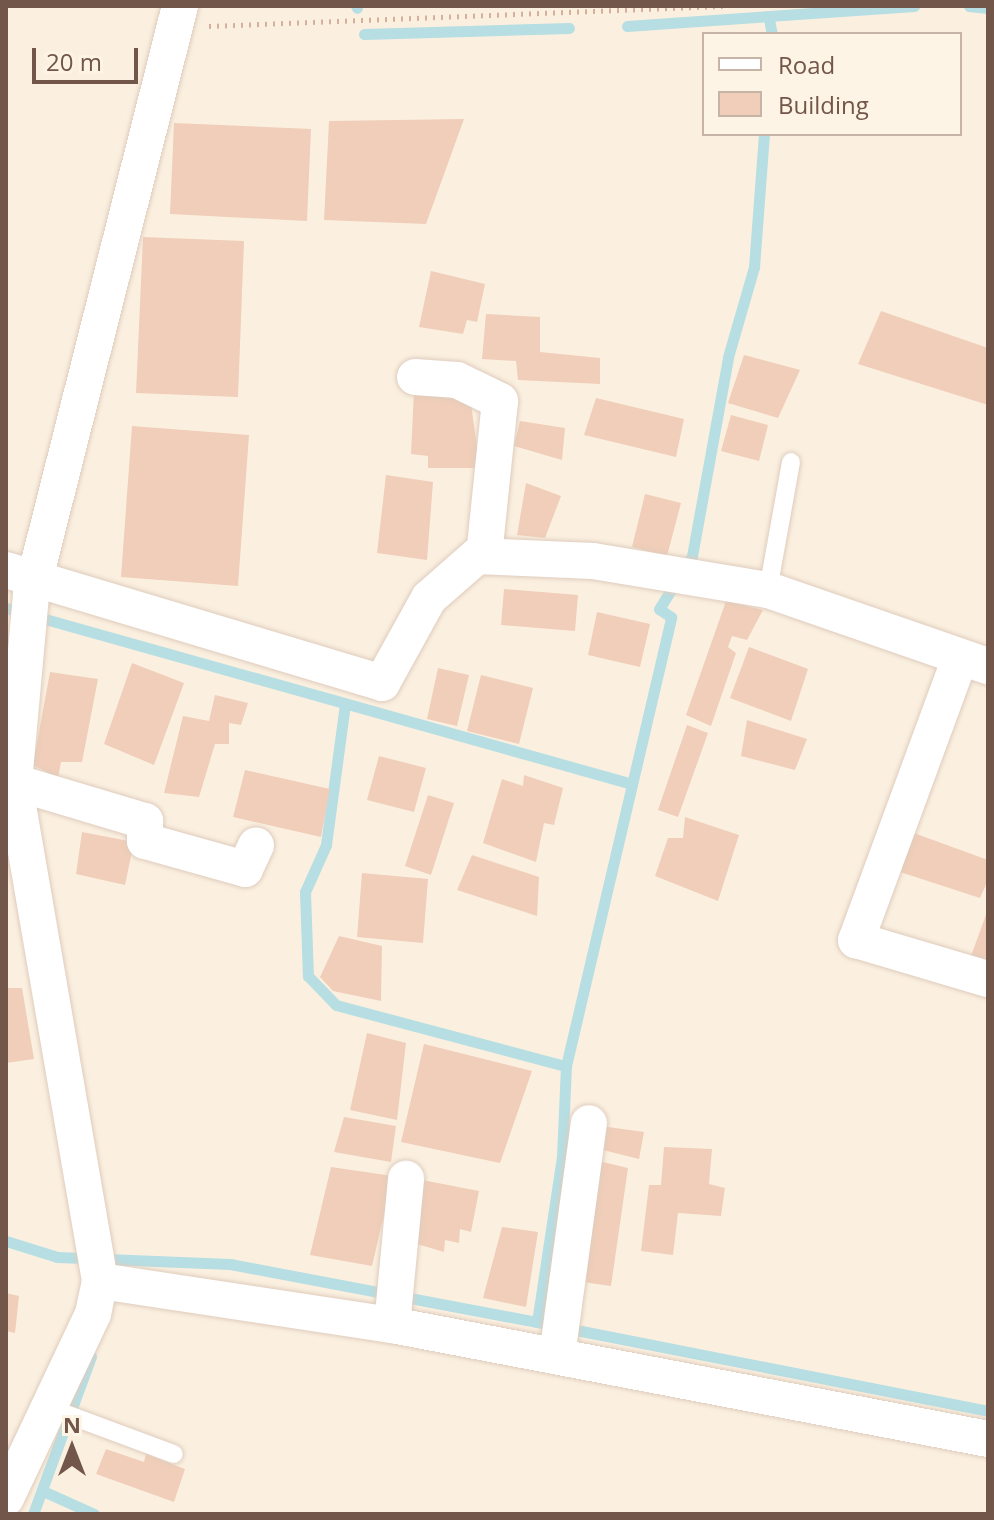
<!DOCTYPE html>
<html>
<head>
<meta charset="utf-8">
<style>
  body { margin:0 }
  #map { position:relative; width:994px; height:1520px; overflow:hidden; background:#fbf0e0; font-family:"Open Sans",sans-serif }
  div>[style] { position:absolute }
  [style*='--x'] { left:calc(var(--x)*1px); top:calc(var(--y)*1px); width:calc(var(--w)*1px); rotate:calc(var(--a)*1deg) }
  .stream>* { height:11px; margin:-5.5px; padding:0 5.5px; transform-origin:5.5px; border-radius:5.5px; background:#b6dee3 }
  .building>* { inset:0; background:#f0ceb9 }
  .path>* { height:5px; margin-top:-2.5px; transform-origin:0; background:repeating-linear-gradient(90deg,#d4b19d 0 2px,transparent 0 8px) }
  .roads { filter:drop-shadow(0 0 2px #dfccbd) drop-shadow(0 0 2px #dfccbd) }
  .lane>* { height:18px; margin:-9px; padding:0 9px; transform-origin:9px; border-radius:9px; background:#fff }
  .street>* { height:36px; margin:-18px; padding:0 18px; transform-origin:18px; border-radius:18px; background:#fff }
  span { translate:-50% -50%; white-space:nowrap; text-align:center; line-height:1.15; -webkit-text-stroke:6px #fef4e6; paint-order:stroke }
  .frame { position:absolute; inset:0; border:8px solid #715649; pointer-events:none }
  .legend { position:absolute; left:702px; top:32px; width:260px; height:104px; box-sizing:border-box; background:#fef4e6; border:2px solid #c6b5a7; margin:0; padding:10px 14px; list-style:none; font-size:24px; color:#715649 }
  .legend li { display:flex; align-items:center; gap:16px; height:40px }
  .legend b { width:40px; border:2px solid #c6b5a7 }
  .north { position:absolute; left:32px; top:1408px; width:80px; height:80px; -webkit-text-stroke:6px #fef4e6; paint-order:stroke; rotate:0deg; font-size:22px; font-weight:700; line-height:32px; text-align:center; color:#715649 }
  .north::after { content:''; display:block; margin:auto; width:28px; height:36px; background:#715649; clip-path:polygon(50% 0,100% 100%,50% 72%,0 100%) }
  .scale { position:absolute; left:32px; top:48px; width:106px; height:36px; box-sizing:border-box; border:4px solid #715649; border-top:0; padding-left:10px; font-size:24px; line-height:28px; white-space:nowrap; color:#715649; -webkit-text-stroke:6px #fef4e6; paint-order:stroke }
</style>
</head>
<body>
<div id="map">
  <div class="stream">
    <div style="--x:356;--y:6;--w:2;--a:63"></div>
    <div style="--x:969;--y:6;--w:19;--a:6"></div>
    <div style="--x:769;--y:19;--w:15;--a:79"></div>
    <div style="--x:627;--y:26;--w:288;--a:-4"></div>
    <div style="--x:364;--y:34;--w:205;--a:-1.7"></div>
    <div style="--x:6;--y:608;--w:650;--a:15.7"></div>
    <div style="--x:345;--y:704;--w:142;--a:97.7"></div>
    <div style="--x:326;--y:845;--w:51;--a:114.1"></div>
    <div style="--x:305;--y:892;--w:84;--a:88"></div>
    <div style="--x:308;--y:976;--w:40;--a:46"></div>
    <div style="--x:336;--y:1005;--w:238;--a:14.9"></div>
    <div style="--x:6;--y:1241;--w:53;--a:17.4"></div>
    <div style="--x:57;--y:1257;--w:173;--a:2.3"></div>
    <div style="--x:230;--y:1264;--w:317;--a:10.7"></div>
    <div style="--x:537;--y:1322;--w:167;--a:-81.4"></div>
    <div style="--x:562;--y:1157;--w:91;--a:-87.5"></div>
    <div style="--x:566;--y:1066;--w:461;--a:-76.8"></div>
    <div style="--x:671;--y:617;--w:14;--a:-146"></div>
    <div style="--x:659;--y:609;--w:62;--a:-58.1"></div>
    <div style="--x:692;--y:556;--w:202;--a:-79.7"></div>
    <div style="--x:728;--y:357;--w:94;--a:-73.9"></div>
    <div style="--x:754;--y:267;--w:133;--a:-85.7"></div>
    <div style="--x:566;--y:1328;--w:430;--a:11.1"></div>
    <div style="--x:43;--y:1491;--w:56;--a:24.3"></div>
    <div style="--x:33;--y:1514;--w:168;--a:-69.8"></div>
  </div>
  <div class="building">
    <div style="clip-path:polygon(464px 119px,426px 224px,324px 220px,329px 121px)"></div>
    <div style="clip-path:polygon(174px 123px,311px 129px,307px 221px,170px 214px)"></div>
    <div style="clip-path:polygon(143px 237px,244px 241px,238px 397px,136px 393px)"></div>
    <div style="clip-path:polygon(431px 271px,485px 284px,477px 322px,467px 320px,463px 334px,419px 327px)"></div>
    <div style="clip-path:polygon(881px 311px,988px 348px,988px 405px,858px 364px)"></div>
    <div style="clip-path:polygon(486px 314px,540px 317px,540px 352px,600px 358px,600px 384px,518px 380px,516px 361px,482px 359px)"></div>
    <div style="clip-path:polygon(744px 355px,800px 370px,778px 418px,728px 403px)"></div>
    <div style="clip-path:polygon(414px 390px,470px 397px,480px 468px,428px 468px,428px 456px,411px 454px)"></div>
    <div style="clip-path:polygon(596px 398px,684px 419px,676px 457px,584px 435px)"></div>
    <div style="clip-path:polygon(731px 415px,768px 425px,759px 461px,721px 451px)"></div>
    <div style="clip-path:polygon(520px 421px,565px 428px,562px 460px,514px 446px)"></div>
    <div style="clip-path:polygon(132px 426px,249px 435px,238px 586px,121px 577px)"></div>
    <div style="clip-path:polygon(386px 475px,433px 482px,427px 560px,377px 553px)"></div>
    <div style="clip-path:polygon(526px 483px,561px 496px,545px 538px,517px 535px)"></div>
    <div style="clip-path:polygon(645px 494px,681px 503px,667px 556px,632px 547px)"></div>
    <div style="clip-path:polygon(504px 589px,578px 595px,575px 631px,501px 625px)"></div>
    <div style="clip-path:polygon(726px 601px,763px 610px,747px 640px,732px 636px,728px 647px,736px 653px,711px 726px,686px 715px)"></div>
    <div style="clip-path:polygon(597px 612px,650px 624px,640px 667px,588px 655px)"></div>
    <div style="clip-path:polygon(749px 647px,808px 669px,791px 721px,730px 698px)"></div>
    <div style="clip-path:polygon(132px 663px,184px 683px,154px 765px,104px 744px)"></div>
    <div style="clip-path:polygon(438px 668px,469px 675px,457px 726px,427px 719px)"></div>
    <div style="clip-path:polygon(50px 672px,98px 679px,82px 762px,61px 762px,58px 778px,33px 765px)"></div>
    <div style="clip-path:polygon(481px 675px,533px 688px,519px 744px,467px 731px)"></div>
    <div style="clip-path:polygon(215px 695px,248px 703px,241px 725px,229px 723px,229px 744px,215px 744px,199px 797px,164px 793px,183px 716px,209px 721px)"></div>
    <div style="clip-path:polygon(747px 720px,807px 739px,795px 770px,741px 756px)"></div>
    <div style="clip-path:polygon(687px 725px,708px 733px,678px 817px,658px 810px)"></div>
    <div style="clip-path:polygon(379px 756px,426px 768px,414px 812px,367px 800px)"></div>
    <div style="clip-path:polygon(245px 770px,330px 789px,321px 837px,233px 817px)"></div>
    <div style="clip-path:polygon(524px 775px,563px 788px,554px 825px,544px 823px,536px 862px,483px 843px,502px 779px,523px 786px)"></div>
    <div style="clip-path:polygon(428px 795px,454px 803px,431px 875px,405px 866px)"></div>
    <div style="clip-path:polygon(685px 817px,739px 835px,718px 901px,655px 876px,668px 838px,683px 838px)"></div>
    <div style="clip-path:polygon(82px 832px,134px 842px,125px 885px,76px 874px)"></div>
    <div style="clip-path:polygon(911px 832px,988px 860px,988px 880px,980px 898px,897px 871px)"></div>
    <div style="clip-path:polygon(472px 855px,539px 877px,537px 916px,457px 890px)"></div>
    <div style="clip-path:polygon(362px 873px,428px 879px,423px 943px,357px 937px)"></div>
    <div style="clip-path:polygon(988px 909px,988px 961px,971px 956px)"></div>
    <div style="clip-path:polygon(339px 936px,382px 946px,381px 1001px,333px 991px,320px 977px)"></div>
    <div style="clip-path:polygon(6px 988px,22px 988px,34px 1059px,6px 1063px)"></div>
    <div style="clip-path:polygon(367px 1033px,406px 1043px,397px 1120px,350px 1110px)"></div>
    <div style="clip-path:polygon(424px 1044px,532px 1071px,500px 1163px,401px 1142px)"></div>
    <div style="clip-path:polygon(344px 1117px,396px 1126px,391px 1162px,334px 1152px)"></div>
    <div style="clip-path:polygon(601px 1126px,644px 1132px,639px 1159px,595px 1148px)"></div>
    <div style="clip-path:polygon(664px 1147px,712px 1149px,709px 1184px,725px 1188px,721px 1216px,678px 1213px,673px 1255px,641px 1251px,649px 1185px,661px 1185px)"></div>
    <div style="clip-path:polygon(590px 1159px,628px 1168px,611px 1286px,561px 1279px)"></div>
    <div style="clip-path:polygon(331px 1167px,393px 1176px,372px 1266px,310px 1255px)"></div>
    <div style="clip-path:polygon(422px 1180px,479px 1191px,471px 1232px,460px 1229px,459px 1243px,445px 1240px,444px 1252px,417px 1244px)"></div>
    <div style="clip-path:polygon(502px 1227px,538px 1232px,526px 1307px,483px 1298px)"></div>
    <div style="clip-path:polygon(6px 1293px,19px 1296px,15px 1333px,6px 1331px)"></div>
    <div style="clip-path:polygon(106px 1449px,144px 1462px,146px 1454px,185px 1469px,174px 1502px,96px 1474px)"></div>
  </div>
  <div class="path">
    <div style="--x:209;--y:26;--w:514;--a:-2.23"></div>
  </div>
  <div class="roads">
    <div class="lane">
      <div style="--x:768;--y:590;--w:130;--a:-79.8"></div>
      <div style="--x:50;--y:1408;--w:132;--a:20.4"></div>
    </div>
    <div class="street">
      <div style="--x:415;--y:377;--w:42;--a:4.1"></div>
      <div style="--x:457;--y:380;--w:48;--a:26"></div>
      <div style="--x:500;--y:401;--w:156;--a:95.9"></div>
      <div style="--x:6;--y:570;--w:393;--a:16.7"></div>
      <div style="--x:382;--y:683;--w:97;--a:-61.1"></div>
      <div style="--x:429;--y:598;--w:64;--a:-41.2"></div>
      <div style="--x:477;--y:556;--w:116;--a:2.5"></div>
      <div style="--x:593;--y:561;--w:177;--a:9.4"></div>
      <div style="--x:768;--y:590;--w:233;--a:19.1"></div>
      <div style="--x:960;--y:658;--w:301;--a:110.2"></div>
      <div style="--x:856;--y:940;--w:138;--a:16.5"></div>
      <div style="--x:14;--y:782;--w:137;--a:16.6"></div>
      <div style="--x:145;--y:821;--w:20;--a:90"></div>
      <div style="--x:145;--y:841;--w:104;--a:15.6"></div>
      <div style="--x:245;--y:869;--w:26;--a:-65"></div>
      <div style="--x:100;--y:1281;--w:295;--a:8.6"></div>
      <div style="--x:392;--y:1325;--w:607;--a:10.83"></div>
      <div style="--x:392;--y:1325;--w:147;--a:-84.5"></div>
      <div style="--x:557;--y:1356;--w:235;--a:-82.2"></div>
      <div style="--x:6;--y:1498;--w:204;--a:-64.7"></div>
      <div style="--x:93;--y:1314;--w:34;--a:-78"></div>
      <div style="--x:100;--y:1281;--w:506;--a:-99.78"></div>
      <div style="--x:14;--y:782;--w:189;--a:-84.8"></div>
      <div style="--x:31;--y:594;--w:607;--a:-75.78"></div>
    </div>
  </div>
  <div class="frame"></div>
  <ul class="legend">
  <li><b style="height:10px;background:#fff"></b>Road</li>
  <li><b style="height:22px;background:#f0ceb9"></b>Building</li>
  </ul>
  <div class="north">N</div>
  <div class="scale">20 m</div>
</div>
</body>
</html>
